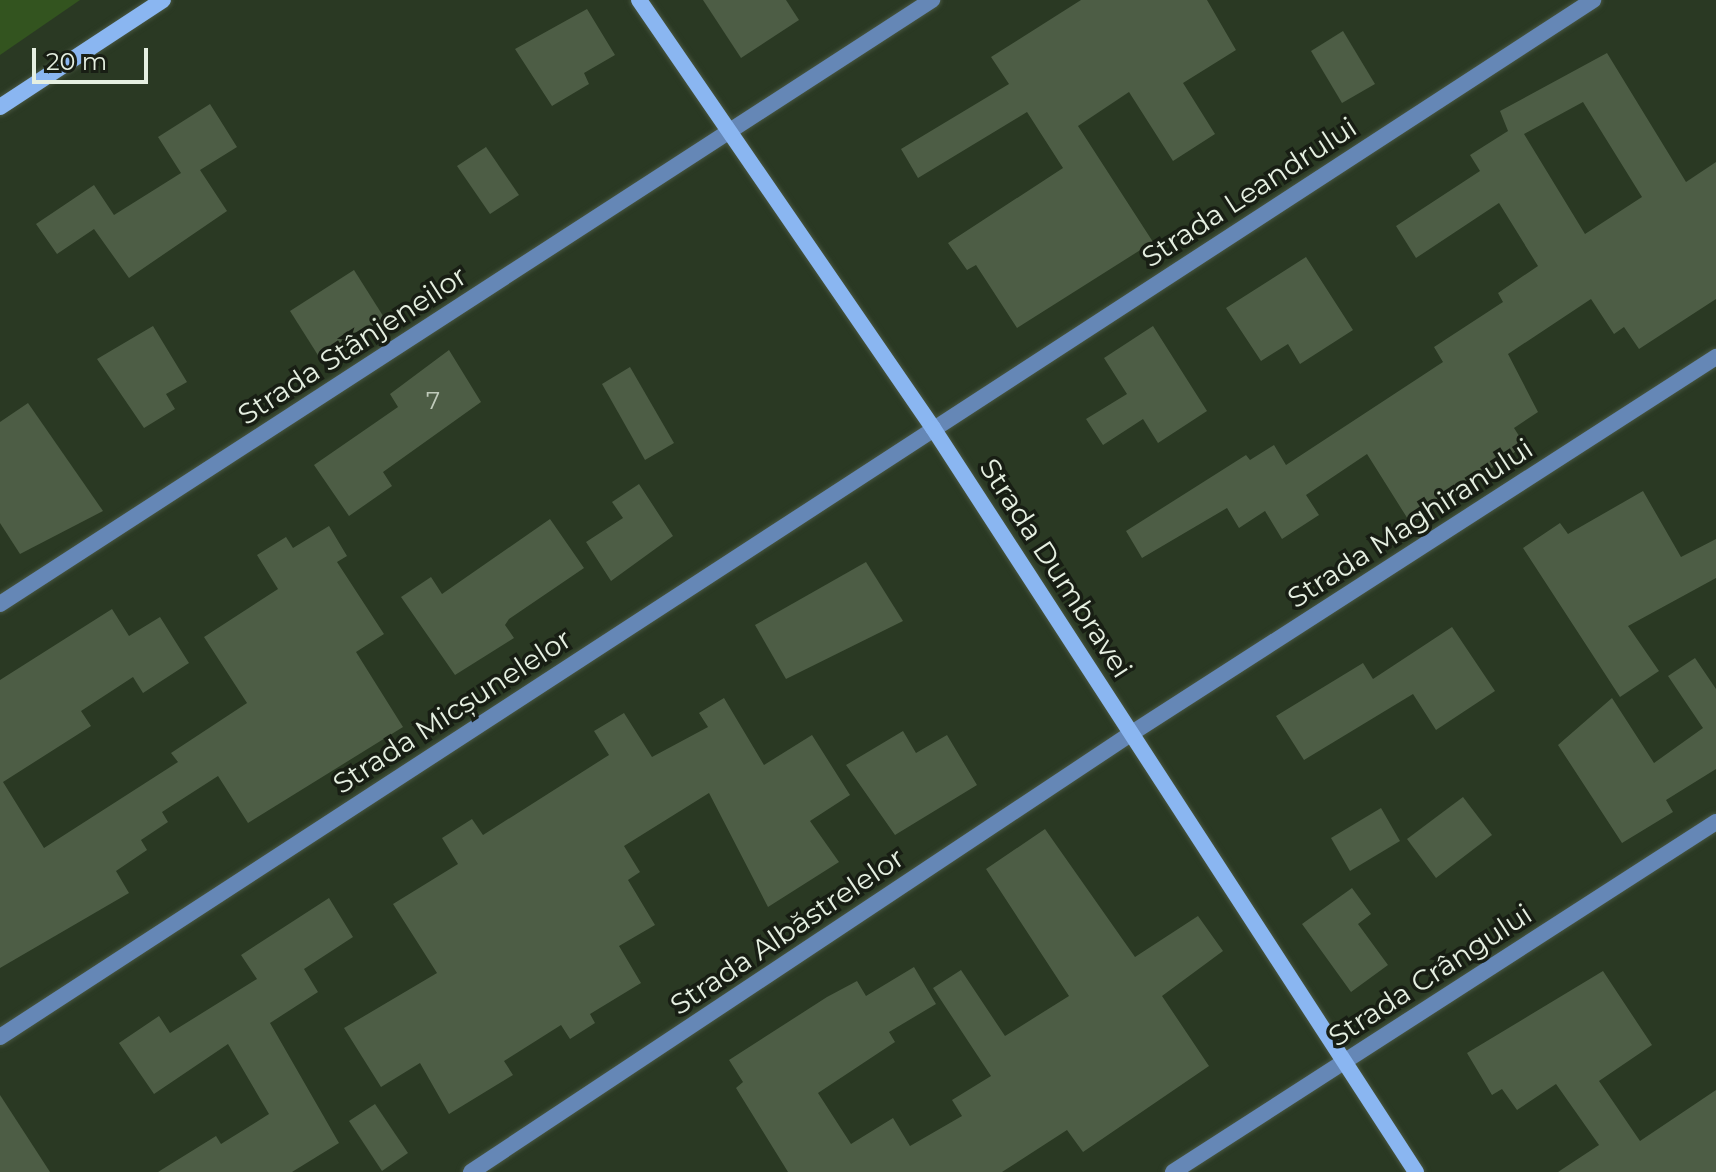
<!DOCTYPE html>
<html>
<head>
<meta charset="utf-8">
<style>
  body { margin:0 }
  #map { position:relative; width:1716px; height:1172px; overflow:hidden; background:#2a3923; font-family:Montserrat,sans-serif }
  div>[style] { position:absolute }
  [style*='--x'] { left:calc(var(--x)*1px); top:calc(var(--y)*1px); width:calc(var(--w)*1px); rotate:calc(var(--a)*1deg) }
  .green>* { inset:0; background:#33541f }
  .building>* { inset:0; background:#4d5d45 }
  .roads { filter:drop-shadow(0 0 2px #485641) drop-shadow(0 0 2px #485641) }
  .street>* { height:16px; margin:-8px; padding:0 8px; transform-origin:8px; border-radius:8px; background:#6587b6 }
  .secondary>* { height:16px; margin:-8px; padding:0 8px; transform-origin:8px; border-radius:8px; background:#8ab6f1 }
  span { translate:-50% -50%; white-space:nowrap; text-align:center; line-height:1.15; -webkit-text-stroke:7px #181e14; paint-order:stroke }
  .number-label { font-size:24px; color:#bfcaba }
  .number-label span { -webkit-text-stroke-width:0 }
  .street-label { font-size:28px; color:#e5efe1 }
  .scale { position:absolute; left:32px; top:48px; width:116px; height:36px; box-sizing:border-box; border:4px solid #e5efe1; border-top:0; padding-left:10px; font-size:24px; line-height:28px; white-space:nowrap; color:#e5efe1; -webkit-text-stroke:6px #181e14; paint-order:stroke }
</style>
</head>
<body>
<div id="map">
  <div class="green">
    <div style="clip-path:polygon(0 0,80px 0,0 55px)"></div>
  </div>
  <div class="building">
    <div style="clip-path:polygon(703px 0,786px 0,799px 20px,741px 58px)"></div>
    <div style="clip-path:polygon(1081px 0,1207px 0,1236px 50px,1183px 83px,1215px 134px,1173px 161px,1129px 92px,1078px 126px,1153px 242px,1017px 328px,976px 265px,967px 270px,948px 243px,1063px 168px,1027px 112px,918px 178px,901px 149px,1009px 84px,991px 57px)"></div>
    <div style="clip-path:polygon(587px 9px,615px 55px,584px 73px,589px 84px,552px 106px,515px 49px)"></div>
    <div style="clip-path:polygon(1343px 31px,1375px 84px,1342px 103px,1311px 51px)"></div>
    <div style="clip-path:polygon(evenodd,1607px 53px,1686px 182px,1716px 162px,1716px 299px,1639px 349px,1624px 327px,1614px 334px,1591px 299px,1508px 354px,1538px 412px,1514px 428px,1525px 445px,1411px 524px,1367px 454px,1306px 495px,1319px 515px,1282px 539px,1265px 511px,1239px 528px,1227px 508px,1142px 558px,1126px 531px,1246px 455px,1250px 460px,1274px 445px,1286px 465px,1443px 362px,1434px 347px,1503px 302px,1498px 293px,1538px 266px,1499px 203px,1416px 258px,1396px 226px,1480px 171px,1470px 155px,1508px 131px,1500px 111px,1607px 53px,1583px 102px,1642px 197px,1585px 234px,1524px 134px,1583px 102px)"></div>
    <div style="clip-path:polygon(210px 104px,237px 147px,200px 170px,227px 211px,129px 278px,94px 229px,57px 254px,36px 224px,94px 185px,114px 215px,181px 173px,158px 137px)"></div>
    <div style="clip-path:polygon(486px 147px,519px 195px,490px 214px,457px 166px)"></div>
    <div style="clip-path:polygon(1306px 257px,1353px 330px,1300px 364px,1288px 344px,1261px 361px,1226px 308px)"></div>
    <div style="clip-path:polygon(354px 270px,385px 319px,321px 360px,290px 311px)"></div>
    <div style="clip-path:polygon(153px 326px,187px 382px,166px 394px,175px 409px,144px 428px,97px 359px)"></div>
    <div style="clip-path:polygon(1153px 326px,1207px 411px,1158px 443px,1143px 419px,1103px 445px,1086px 419px,1127px 394px,1104px 358px)"></div>
    <div style="clip-path:polygon(449px 350px,481px 402px,383px 472px,392px 486px,349px 516px,314px 465px,398px 407px,390px 394px)"></div>
    <div style="clip-path:polygon(630px 367px,674px 443px,645px 460px,602px 384px)"></div>
    <div style="clip-path:polygon(28px 403px,103px 511px,20px 554px,0 523px,0 422px)"></div>
    <div style="clip-path:polygon(639px 484px,673px 536px,611px 581px,586px 542px,623px 518px,612px 502px)"></div>
    <div style="clip-path:polygon(1643px 491px,1681px 557px,1716px 539px,1716px 578px,1628px 626px,1659px 671px,1620px 697px,1523px 548px,1560px 523px,1568px 534px)"></div>
    <div style="clip-path:polygon(550px 519px,584px 568px,509px 619px,505px 625px,514px 638px,455px 675px,401px 597px,431px 577px,442px 594px)"></div>
    <div style="clip-path:polygon(329px 526px,347px 556px,337px 562px,384px 634px,356px 652px,403px 727px,248px 823px,218px 776px,162px 812px,168px 822px,141px 840px,147px 850px,116px 871px,129px 893px,0 968px,0 680px,112px 609px,129px 636px,160px 617px,189px 663px,143px 693px,133px 677px,81px 711px,91px 726px,3px 782px,44px 848px,178px 762px,171px 753px,247px 703px,204px 637px,278px 589px,257px 555px,286px 537px,293px 548px)"></div>
    <div style="clip-path:polygon(866px 562px,903px 621px,786px 679px,755px 625px)"></div>
    <div style="clip-path:polygon(1452px 627px,1495px 691px,1436px 730px,1413px 694px,1304px 760px,1276px 716px,1363px 663px,1373px 679px)"></div>
    <div style="clip-path:polygon(1695px 658px,1716px 689px,1716px 769px,1666px 800px,1673px 812px,1622px 843px,1558px 745px,1612px 698px,1654px 763px,1703px 728px,1668px 676px)"></div>
    <div style="clip-path:polygon(724px 698px,764px 765px,812px 735px,850px 795px,810px 821px,839px 862px,768px 907px,709px 793px,624px 846px,640px 872px,628px 880px,655px 925px,619px 946px,641px 983px,590px 1014px,595px 1023px,570px 1039px,561px 1025px,504px 1061px,513px 1075px,449px 1114px,420px 1063px,381px 1087px,344px 1028px,437px 973px,393px 904px,458px 864px,442px 838px,472px 819px,483px 835px,609px 755px,594px 731px,624px 713px,652px 757px,708px 727px,699px 713px)"></div>
    <div style="clip-path:polygon(903px 731px,916px 753px,947px 735px,977px 785px,895px 835px,846px 765px)"></div>
    <div style="clip-path:polygon(1463px 797px,1492px 835px,1436px 878px,1407px 839px)"></div>
    <div style="clip-path:polygon(1381px 808px,1400px 841px,1350px 871px,1331px 838px)"></div>
    <div style="clip-path:polygon(1045px 829px,1135px 957px,1198px 916px,1223px 951px,1162px 996px,1209px 1066px,1083px 1152px,1067px 1130px,1002px 1172px,788px 1172px,736px 1088px,743px 1082px,729px 1060px,827px 997px,857px 981px,866px 996px,914px 967px,936px 1004px,889px 1032px,895px 1042px,818px 1093px,851px 1144px,893px 1118px,910px 1146px,962px 1116px,952px 1100px,991px 1076px,933px 988px,961px 970px,1005px 1036px,1069px 996px,986px 869px)"></div>
    <div style="clip-path:polygon(1352px 888px,1371px 914px,1358px 924px,1388px 965px,1351px 992px,1302px 924px)"></div>
    <div style="clip-path:polygon(329px 898px,353px 937px,304px 969px,318px 992px,270px 1023px,339px 1143px,292px 1172px,158px 1172px,216px 1136px,221px 1144px,269px 1114px,228px 1044px,154px 1094px,119px 1043px,159px 1016px,170px 1033px,257px 979px,241px 955px)"></div>
    <div style="clip-path:polygon(1603px 971px,1652px 1045px,1599px 1081px,1640px 1141px,1716px 1090px,1716px 1172px,1558px 1172px,1599px 1145px,1556px 1084px,1517px 1110px,1502px 1089px,1492px 1095px,1467px 1053px)"></div>
    <div style="clip-path:polygon(0 1095px,50px 1172px,0 1172px)"></div>
    <div style="clip-path:polygon(375px 1104px,408px 1153px,382px 1171px,349px 1121px)"></div>
  </div>
  <div class="roads">
    <div class="street">
      <div style="--x:0;--y:604;--w:1111;--a:-32.95"></div>
      <div style="--x:0;--y:1037;--w:1901;--a:-33.06"></div>
      <div style="--x:471;--y:1172;--w:793;--a:-33.59"></div>
      <div style="--x:1132;--y:733;--w:695;--a:-32.77"></div>
      <div style="--x:1173;--y:1172;--w:646;--a:-32.8"></div>
    </div>
    <div class="secondary">
      <div style="--x:639;--y:0;--w:519;--a:55.51"></div>
      <div style="--x:933;--y:428;--w:887;--a:57.01"></div>
      <div style="--x:0;--y:107;--w:195;--a:-33.3"></div>
    </div>
  </div>
  <div class="number-label">
    <span style="left:433px;top:401px">7</span>
  </div>
  <div class="street-label">
    <span style="left:1249px;top:192px;rotate:-33deg">Strada Leandrului</span>
    <span style="left:352px;top:345px;rotate:-33deg">Strada Stânjeneilor</span>
    <span style="left:1410px;top:523px;rotate:-33deg">Strada Maghiranului</span>
    <span style="left:1056px;top:568px;rotate:57deg">Strada Dumbravei</span>
    <span style="left:452px;top:711px;rotate:-33deg">Strada Micșunelelor</span>
    <span style="left:787px;top:931px;rotate:-34deg">Strada Albăstrelelor</span>
    <span style="left:1430px;top:975px;rotate:-33deg">Strada Crângului</span>
  </div>
  <div class="scale">20 m</div>
</div>
</body>
</html>
